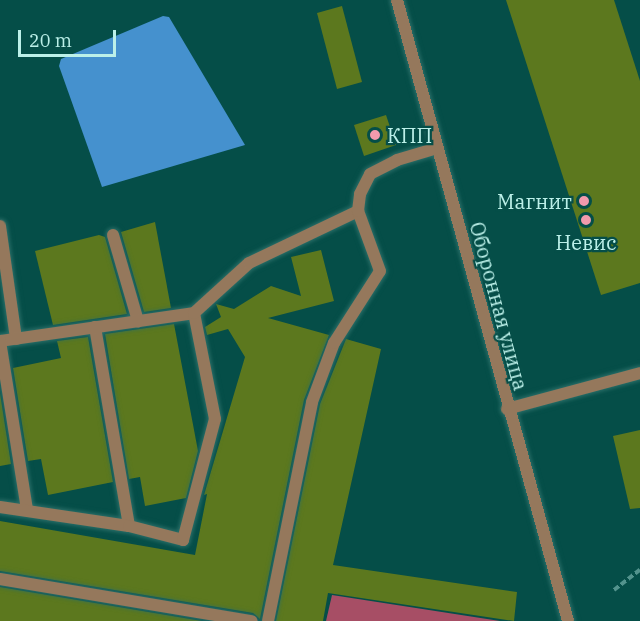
<!DOCTYPE html>
<html>
<head>
<meta charset="utf-8">
<style>
  body { margin:0 }
  #map { position:relative; width:640px; height:621px; overflow:hidden; background:#054e48; font-family:"IBM Plex Serif",serif }
  div>[style] { position:absolute }
  [style*='--x'] { left:calc(var(--x)*1px); top:calc(var(--y)*1px); width:calc(var(--w)*1px); rotate:calc(var(--a)*1deg) }
  .forest>* { inset:0; background:#a74e65 }
  .water>* { inset:0; background:#4591ce }
  .building>* { inset:0; background:#5c781e }
  .path>* { height:4px; margin-top:-2px; transform-origin:0; background:repeating-linear-gradient(90deg,#53938d 0 6px,transparent 0 9px) }
  .roads { filter:drop-shadow(0 0 2px #2a6e68) drop-shadow(0 0 2px #2a6e68) }
  .lane>* { height:12px; margin:-6px; padding:0 6px; transform-origin:6px; border-radius:6px; background:#95785c }
  .street>* { height:12px; margin:-6px; padding:0 6px; transform-origin:6px; border-radius:6px; background:#95785c }
  .dots>* { width:16px; height:16px; translate:-50% -50%; box-sizing:border-box; border:3px solid #054e48; border-radius:50% }
  span { translate:-50% -50%; white-space:nowrap; text-align:center; line-height:1.15; -webkit-text-stroke:4.5px #054e48; paint-order:stroke }
  .poi-label { font-size:20px; color:#bcf0e9 }
  .left { translate:0 -50%; text-align:left }
  .right { translate:-100% -50%; text-align:right }
  .street-label { font-size:20px; color:#bcf0e9 }
  .scale { position:absolute; left:18px; top:30px; width:98px; height:27px; box-sizing:border-box; border:3px solid #bcf0e9; border-top:0; padding-left:8px; font-size:18px; line-height:21px; white-space:nowrap; color:#bcf0e9; -webkit-text-stroke:4px #054e48; paint-order:stroke }
</style>
</head>
<body>
<div id="map">
  <div class="forest">
    <div style="clip-path:polygon(332px 595px,500px 621px,326px 621px)"></div>
  </div>
  <div class="water">
    <div style="clip-path:polygon(163px 16px,169px 17px,245px 145px,102px 187px,59px 66px,61px 59px)"></div>
  </div>
  <div class="building">
    <div style="clip-path:polygon(506px 0,614px 0,640px 81px,640px 283px,601px 295px)"></div>
    <div style="clip-path:polygon(342px 6px,362px 82px,337px 89px,317px 13px)"></div>
    <div style="clip-path:polygon(386px 115px,396px 145px,364px 156px,354px 125px)"></div>
    <div style="clip-path:polygon(155px 222px,171px 308px,144px 312px,121px 232px)"></div>
    <div style="clip-path:polygon(99px 235px,105px 237px,127px 314px,53px 325px,35px 251px)"></div>
    <div style="clip-path:polygon(321px 250px,334px 301px,268px 318px,329px 335px,304px 400px,260px 619px,253px 613px,0 571px,0 521px,195px 555px,207px 494px,204px 495px,245px 357px,228px 329px,207px 335px,205px 327px,221px 317px,216px 304px,234px 309px,271px 286px,301px 296px,291px 257px)"></div>
    <div style="clip-path:polygon(174px 324px,198px 451px,186px 498px,145px 506px,140px 477px,129px 479px,105px 334px)"></div>
    <div style="clip-path:polygon(88px 337px,113px 482px,48px 495px,41px 459px,28px 461px,13px 368px,61px 358px,57px 341px)"></div>
    <div style="clip-path:polygon(346px 339px,381px 349px,333px 565px,517px 592px,514px 621px,328px 593px,323px 621px,276px 621px,320px 404px)"></div>
    <div style="clip-path:polygon(0 393px,11px 464px,0 466px)"></div>
    <div style="clip-path:polygon(640px 430px,640px 508px,630px 509px,613px 436px)"></div>
    <div style="clip-path:polygon(0 587px,202px 621px,0 621px)"></div>
  </div>
  <div class="path">
    <div style="--x:614;--y:590;--w:33;--a:-38"></div>
  </div>
  <div class="roads">
    <div class="lane">
      <div style="--x:0;--y:226;--w:114;--a:81.9"></div>
      <div style="--x:113;--y:235;--w:90;--a:73.8"></div>
      <div style="--x:95;--y:327;--w:202;--a:80.3"></div>
      <div style="--x:0;--y:341;--w:196;--a:-8.2"></div>
      <div style="--x:0;--y:341;--w:171;--a:80.9"></div>
      <div style="--x:507;--y:409;--w:138;--a:-15.1"></div>
      <div style="--x:0;--y:507;--w:130;--a:8.4"></div>
      <div style="--x:129;--y:526;--w:56;--a:14.5"></div>
      <div style="--x:183;--y:540;--w:125;--a:-75.2"></div>
      <div style="--x:215;--y:419;--w:108;--a:-101.2"></div>
      <div style="--x:194;--y:313;--w:74;--a:-42.3"></div>
      <div style="--x:249;--y:263;--w:121;--a:-25.5"></div>
      <div style="--x:0;--y:579;--w:255;--a:9.5"></div>
      <div style="--x:268;--y:621;--w:223;--a:-78.6"></div>
      <div style="--x:312;--y:402;--w:63;--a:-69.6"></div>
      <div style="--x:334;--y:343;--w:85;--a:-57.4"></div>
      <div style="--x:380;--y:271;--w:64;--a:-110.1"></div>
      <div style="--x:358;--y:211;--w:17;--a:-83"></div>
      <div style="--x:360;--y:194;--w:22;--a:-63"></div>
      <div style="--x:370;--y:174;--w:30;--a:-27"></div>
      <div style="--x:397;--y:160;--w:42;--a:-16.7"></div>
    </div>
    <div class="street">
      <div style="--x:397;--y:0;--w:644;--a:74.6"></div>
    </div>
  </div>
  <div class="dots">
    <div style="left:375px;top:135px;background:#f29aad"></div>
    <div style="left:584px;top:201px;background:#f29aad"></div>
    <div style="left:586px;top:220px;background:#f29aad"></div>
  </div>
  <div class="poi-label">
    <span class="left" style="left:387px;top:135px">КПП</span>
    <span class="right" style="left:572px;top:201px">Магнит</span>
    <span style="left:586px;top:242px">Невис</span>
  </div>
  <div class="street-label">
    <span style="left:499px;top:306px;rotate:75deg">Оборонная улица</span>
  </div>
  <div class="scale">20 m</div>
</div>
</body>
</html>
